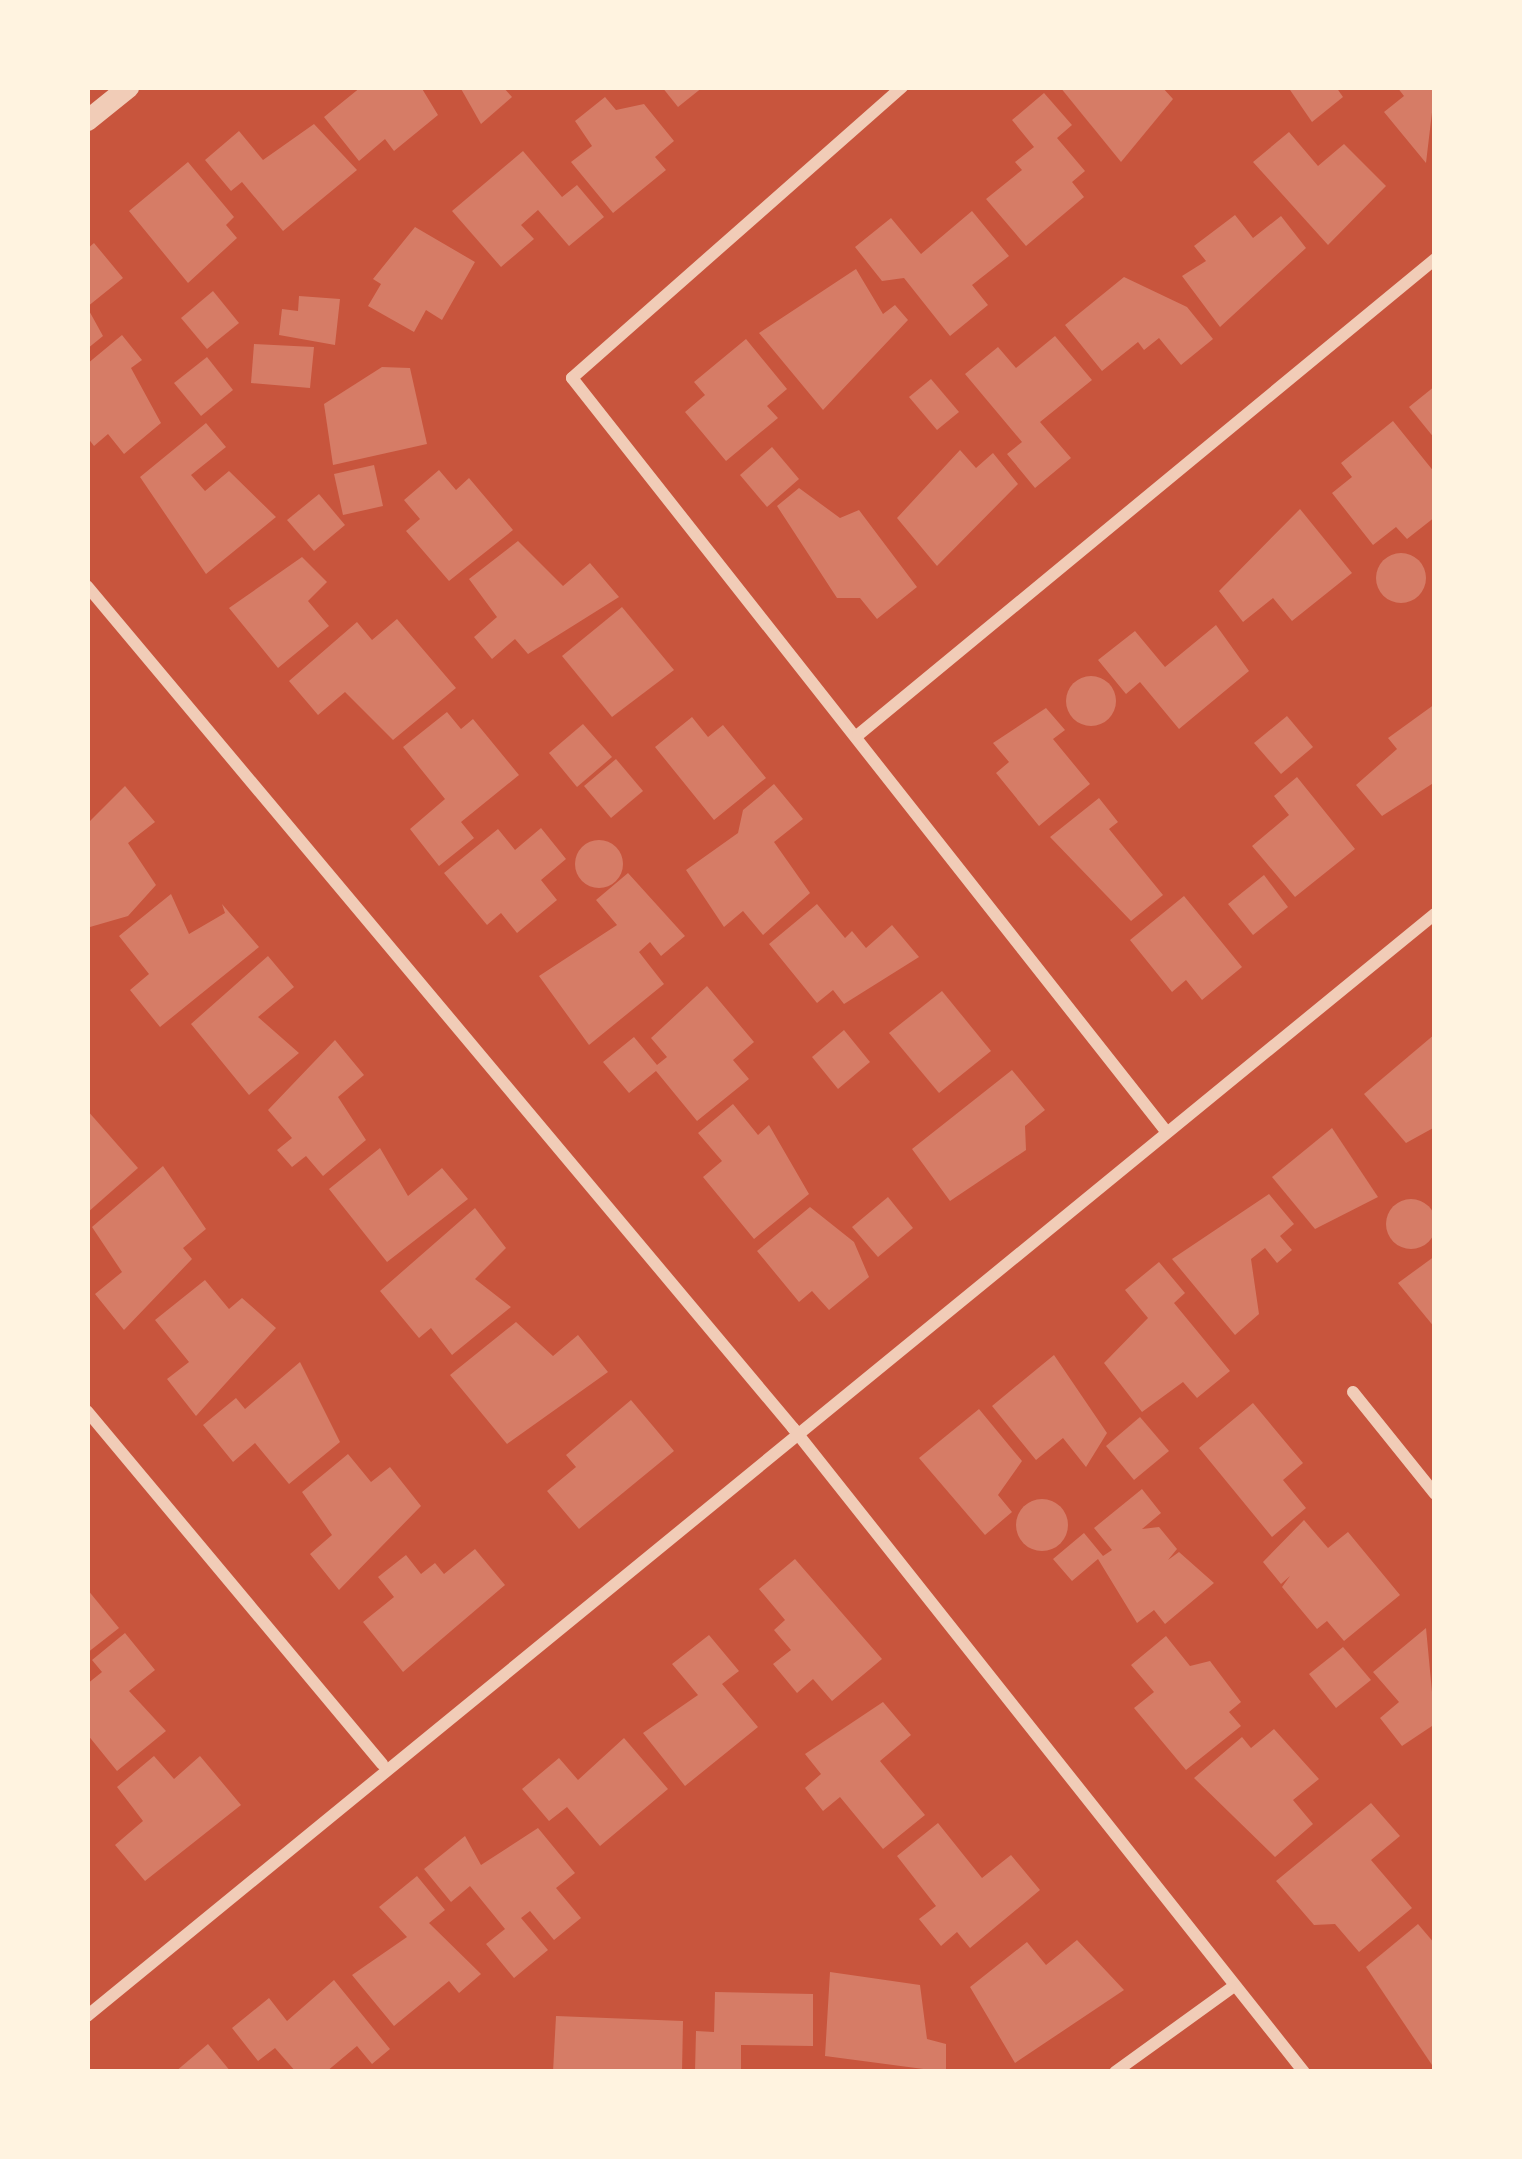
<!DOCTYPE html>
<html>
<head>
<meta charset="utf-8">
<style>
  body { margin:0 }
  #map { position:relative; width:1522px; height:2159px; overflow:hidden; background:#c8553d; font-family:"Libre Baskerville",serif }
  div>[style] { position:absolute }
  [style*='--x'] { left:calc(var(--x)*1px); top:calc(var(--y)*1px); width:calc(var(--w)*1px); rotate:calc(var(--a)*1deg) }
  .building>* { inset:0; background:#d67c66 }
  .round { border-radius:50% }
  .minor>* { height:12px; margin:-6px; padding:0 6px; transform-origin:6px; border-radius:6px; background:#f1ccb7 }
  .tertiary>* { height:21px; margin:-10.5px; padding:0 10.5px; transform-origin:10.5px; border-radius:10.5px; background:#f1ccb7 }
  span { translate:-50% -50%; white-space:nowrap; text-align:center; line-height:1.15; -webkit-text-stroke:12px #fff3e0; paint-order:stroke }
  .frame { position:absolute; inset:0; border:90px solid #fff3e0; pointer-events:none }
</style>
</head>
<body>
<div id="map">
  <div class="building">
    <div style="clip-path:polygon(361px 87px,421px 87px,438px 115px,394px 151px,385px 139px,359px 161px,324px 117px)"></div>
    <div style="clip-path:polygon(460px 87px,503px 87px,512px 97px,481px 124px)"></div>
    <div style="clip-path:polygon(662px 87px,703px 87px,678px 107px)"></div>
    <div style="clip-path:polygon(1060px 87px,1162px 87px,1173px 99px,1121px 162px)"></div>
    <div style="clip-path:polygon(1288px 87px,1336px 87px,1343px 97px,1312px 122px)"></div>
    <div style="clip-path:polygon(1397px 87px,1435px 87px,1426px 163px,1384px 112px,1404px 96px)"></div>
    <div style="clip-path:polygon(1044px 93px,1072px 125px,1057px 138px,1085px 171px,1072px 182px,1084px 197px,1026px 246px,986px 199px,1022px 170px,1015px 162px,1034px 147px,1012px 120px)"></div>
    <div style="clip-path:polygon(605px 97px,616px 110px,644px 104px,674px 141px,655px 157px,666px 170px,613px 213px,571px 162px,592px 146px,575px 121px)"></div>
    <div style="clip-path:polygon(314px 124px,357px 170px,283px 231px,242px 182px,231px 191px,205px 160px,239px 131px,263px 160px)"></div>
    <div style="clip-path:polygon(1289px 132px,1318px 166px,1344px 144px,1386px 186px,1328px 245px,1253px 162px)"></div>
    <div style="clip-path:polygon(523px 151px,562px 197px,577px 185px,604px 217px,569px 246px,538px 210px,521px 225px,534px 239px,501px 267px,452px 211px)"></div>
    <div style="clip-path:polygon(188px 162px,234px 217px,226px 225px,237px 238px,188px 283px,129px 211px)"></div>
    <div style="clip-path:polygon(972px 211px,1009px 256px,972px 285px,988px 305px,950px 336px,904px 278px,882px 281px,855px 247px,891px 218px,921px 254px)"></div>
    <div style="clip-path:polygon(1235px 215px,1253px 238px,1281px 216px,1306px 248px,1220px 327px,1182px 276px,1206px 261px,1194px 246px)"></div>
    <div style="clip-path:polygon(415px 227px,475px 262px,442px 320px,426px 310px,414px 332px,368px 306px,381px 284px,373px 279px)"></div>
    <div style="clip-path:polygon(94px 243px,123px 278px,87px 307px,103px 336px,87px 349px,87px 249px)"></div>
    <div style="clip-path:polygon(856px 269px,883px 314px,895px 305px,908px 320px,823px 410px,759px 333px)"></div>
    <div style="clip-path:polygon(1124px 277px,1187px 307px,1213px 339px,1181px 365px,1159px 338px,1144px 350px,1138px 342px,1102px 371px,1065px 325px)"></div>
    <div style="clip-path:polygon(213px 291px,239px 323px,207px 349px,181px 318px)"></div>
    <div style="clip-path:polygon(299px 296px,340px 299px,335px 345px,279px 335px,282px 309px,298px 311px)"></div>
    <div style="clip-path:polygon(122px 335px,142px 360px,131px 368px,161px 423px,124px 454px,108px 434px,94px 446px,87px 437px,87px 364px)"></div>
    <div style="clip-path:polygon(1055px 336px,1092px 380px,1040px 422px,1071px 458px,1035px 488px,1007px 454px,1022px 442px,965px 374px,998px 347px,1016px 368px)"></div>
    <div style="clip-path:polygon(746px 339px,787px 389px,767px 406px,778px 418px,726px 461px,685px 412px,705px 395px,694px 382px)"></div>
    <div style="clip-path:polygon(254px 344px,314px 347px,310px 388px,251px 383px)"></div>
    <div style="clip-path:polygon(207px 357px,233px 390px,201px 416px,174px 383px)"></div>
    <div style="clip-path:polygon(382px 367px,410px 368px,427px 444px,333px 465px,324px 404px)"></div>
    <div style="clip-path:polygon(931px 379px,959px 412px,937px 430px,909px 397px)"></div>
    <div style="clip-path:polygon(1435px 386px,1435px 439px,1409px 407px)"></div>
    <div style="clip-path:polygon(1393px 421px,1435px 473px,1435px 517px,1407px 539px,1396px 527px,1373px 545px,1332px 493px,1352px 477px,1341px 463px)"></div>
    <div style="clip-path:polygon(206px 423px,226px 447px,191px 475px,205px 491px,229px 471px,276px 517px,206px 574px,140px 477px)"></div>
    <div style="clip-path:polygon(772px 447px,799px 479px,767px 507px,740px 475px)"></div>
    <div style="clip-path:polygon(960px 450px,976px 468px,993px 453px,1018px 484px,937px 566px,897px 518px)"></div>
    <div style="clip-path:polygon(374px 465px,383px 506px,343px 515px,334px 474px)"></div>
    <div style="clip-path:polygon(439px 470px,456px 490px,469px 478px,513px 530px,449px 581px,406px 531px,420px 519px,404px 500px)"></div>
    <div style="clip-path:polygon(799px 488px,840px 518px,859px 510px,917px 587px,877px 619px,860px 598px,837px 598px,777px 506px)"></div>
    <div style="clip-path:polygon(319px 494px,345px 525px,314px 551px,287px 520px)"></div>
    <div style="clip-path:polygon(1300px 509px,1352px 573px,1292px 621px,1273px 598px,1243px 622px,1219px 591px)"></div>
    <div style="clip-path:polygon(518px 541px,563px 586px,590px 563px,619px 597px,528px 654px,515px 639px,492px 659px,474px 637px,497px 617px,469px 579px)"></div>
    <div class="round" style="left:1376px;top:553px;width:50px;height:50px"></div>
    <div style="clip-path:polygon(302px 557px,327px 582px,308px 601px,329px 626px,278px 668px,229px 608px)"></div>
    <div style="clip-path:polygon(622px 607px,674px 670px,612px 717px,562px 656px)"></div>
    <div style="clip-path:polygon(397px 619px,456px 688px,393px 740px,345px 692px,318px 715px,289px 681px,357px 622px,372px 640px)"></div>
    <div style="clip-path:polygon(1216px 625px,1249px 671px,1179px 729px,1140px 682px,1126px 694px,1098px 660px,1135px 631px,1165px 667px)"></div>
    <div class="round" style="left:1066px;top:676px;width:50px;height:50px"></div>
    <div style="clip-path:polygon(1435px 704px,1435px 782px,1382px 816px,1356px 785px,1397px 749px,1388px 738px)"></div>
    <div style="clip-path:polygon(1046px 708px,1065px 730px,1053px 739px,1090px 784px,1039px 826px,996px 773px,1009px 762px,993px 743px)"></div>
    <div style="clip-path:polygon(447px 712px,461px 729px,473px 719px,519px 775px,461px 822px,474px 838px,439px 866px,410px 829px,445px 799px,403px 747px)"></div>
    <div style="clip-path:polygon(1287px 716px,1313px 747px,1281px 774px,1254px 743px)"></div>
    <div style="clip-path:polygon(692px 717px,708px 737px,723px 725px,766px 778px,714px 820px,655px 747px)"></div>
    <div style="clip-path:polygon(583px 724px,612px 757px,577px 787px,549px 753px)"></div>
    <div style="clip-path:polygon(616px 759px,643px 791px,611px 818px,584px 786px)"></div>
    <div style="clip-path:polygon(1297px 777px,1355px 849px,1295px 897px,1252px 846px,1289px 815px,1274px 796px)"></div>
    <div style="clip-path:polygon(774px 784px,803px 819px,774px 842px,810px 893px,763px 935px,743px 911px,724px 927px,686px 870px,738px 833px,743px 810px)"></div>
    <div style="clip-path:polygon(125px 786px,155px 822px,128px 843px,156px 885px,128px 916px,90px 927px,87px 824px)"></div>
    <div style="clip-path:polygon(1099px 798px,1118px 822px,1109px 829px,1163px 895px,1131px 921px,1050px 837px)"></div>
    <div style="clip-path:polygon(541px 828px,566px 859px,541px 880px,557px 900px,517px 933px,501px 913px,487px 925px,444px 873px,498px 829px,515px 850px)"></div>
    <div class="round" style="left:575px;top:840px;width:48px;height:48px"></div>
    <div style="clip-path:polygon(628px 873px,685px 936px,661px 956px,650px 942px,639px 952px,664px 984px,589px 1045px,539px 976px,617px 925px,596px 900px)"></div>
    <div style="clip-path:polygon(1264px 875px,1288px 907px,1253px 935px,1228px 904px)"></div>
    <div style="clip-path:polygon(171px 894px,189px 934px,225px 913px,222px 904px,259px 947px,160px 1027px,130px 990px,149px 974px,119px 936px)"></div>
    <div style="clip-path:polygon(1184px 896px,1242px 967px,1202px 1000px,1186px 980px,1172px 992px,1130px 940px)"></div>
    <div style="clip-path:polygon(817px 904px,845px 938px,852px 931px,866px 948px,892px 925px,919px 957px,844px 1004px,833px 990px,817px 1003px,769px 944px)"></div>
    <div style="clip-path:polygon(268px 956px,294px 987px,258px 1017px,299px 1053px,249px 1095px,191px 1024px)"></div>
    <div style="clip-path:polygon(707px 986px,754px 1042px,733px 1060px,749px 1079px,697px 1121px,656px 1071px,629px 1093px,603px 1062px,634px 1037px,657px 1065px,667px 1057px,651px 1038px)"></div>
    <div style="clip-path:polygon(942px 991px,991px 1051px,939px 1093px,889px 1033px)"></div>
    <div style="clip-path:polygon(844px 1030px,870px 1062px,838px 1089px,812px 1057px)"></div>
    <div style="clip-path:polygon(1435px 1034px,1435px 1127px,1406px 1143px,1364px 1094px)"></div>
    <div style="clip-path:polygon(335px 1040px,364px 1075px,338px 1097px,366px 1140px,323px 1176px,306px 1156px,292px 1167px,277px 1150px,292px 1138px,268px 1110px)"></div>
    <div style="clip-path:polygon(1012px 1070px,1045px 1110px,1025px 1126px,1026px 1150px,950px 1201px,912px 1149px)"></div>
    <div style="clip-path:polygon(733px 1104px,758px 1135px,769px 1125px,809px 1194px,754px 1239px,703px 1177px,722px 1161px,698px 1133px)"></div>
    <div style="clip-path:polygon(87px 1110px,138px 1168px,87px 1213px)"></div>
    <div style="clip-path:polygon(1332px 1128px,1378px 1197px,1315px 1229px,1272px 1177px)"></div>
    <div style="clip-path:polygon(380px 1148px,408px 1196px,442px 1168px,468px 1199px,387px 1262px,329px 1189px)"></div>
    <div style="clip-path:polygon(163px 1166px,206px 1229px,183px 1248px,192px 1259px,124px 1330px,95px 1294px,122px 1272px,92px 1227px)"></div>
    <div style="clip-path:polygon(1269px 1194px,1294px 1224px,1280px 1236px,1292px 1250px,1277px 1263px,1265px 1248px,1251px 1259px,1259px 1314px,1235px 1335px,1172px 1259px)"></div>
    <div style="clip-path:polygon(888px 1197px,913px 1228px,878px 1257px,852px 1227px)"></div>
    <div class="round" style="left:1386px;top:1199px;width:50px;height:50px"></div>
    <div style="clip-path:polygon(810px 1207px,854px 1242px,869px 1277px,829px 1310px,812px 1291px,799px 1302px,757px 1251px)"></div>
    <div style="clip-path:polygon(475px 1208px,506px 1248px,475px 1279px,511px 1307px,452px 1355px,431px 1328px,419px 1338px,380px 1291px)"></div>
    <div style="clip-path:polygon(1435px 1256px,1435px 1328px,1398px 1283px)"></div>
    <div style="clip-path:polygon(1159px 1262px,1185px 1293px,1174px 1303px,1230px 1371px,1197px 1398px,1183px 1382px,1142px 1412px,1104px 1363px,1148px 1318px,1125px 1290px)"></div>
    <div style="clip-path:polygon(205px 1280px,229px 1309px,242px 1298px,276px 1328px,196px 1416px,167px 1379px,189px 1362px,155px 1320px)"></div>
    <div style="clip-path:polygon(516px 1322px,553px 1356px,578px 1335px,608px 1372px,507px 1444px,450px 1375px)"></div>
    <div style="clip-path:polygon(1054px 1355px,1107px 1433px,1086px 1467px,1063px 1438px,1036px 1460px,992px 1406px)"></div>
    <div style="clip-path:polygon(300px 1362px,340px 1442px,289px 1484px,255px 1443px,233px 1462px,203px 1425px,236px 1398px,245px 1409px)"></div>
    <div style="clip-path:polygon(631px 1400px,674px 1451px,579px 1529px,547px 1491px,576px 1467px,566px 1455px)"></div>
    <div style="clip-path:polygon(1253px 1403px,1303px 1463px,1283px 1480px,1306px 1508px,1272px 1537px,1199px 1448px)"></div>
    <div style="clip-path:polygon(979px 1409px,1022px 1461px,998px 1495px,1012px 1512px,985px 1535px,919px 1458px)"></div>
    <div style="clip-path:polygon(1140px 1417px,1169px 1451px,1134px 1480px,1106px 1446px)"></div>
    <div style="clip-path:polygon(348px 1454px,371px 1482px,390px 1467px,421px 1506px,339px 1590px,310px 1554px,332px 1535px,302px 1492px)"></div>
    <div style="clip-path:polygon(1142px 1489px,1161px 1513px,1142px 1529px,1159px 1527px,1177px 1549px,1168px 1560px,1179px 1552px,1214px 1583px,1165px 1624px,1154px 1610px,1137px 1623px,1098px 1559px,1072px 1581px,1053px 1559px,1084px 1533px,1103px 1556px,1112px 1550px,1094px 1528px)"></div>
    <div class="round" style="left:1016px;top:1499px;width:52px;height:52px"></div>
    <div style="clip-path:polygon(1304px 1520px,1328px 1548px,1348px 1532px,1400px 1595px,1344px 1641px,1327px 1621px,1317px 1629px,1282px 1587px,1290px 1576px,1281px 1584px,1263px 1562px)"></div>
    <div style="clip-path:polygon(475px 1549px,505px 1585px,403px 1672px,363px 1622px,394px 1597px,378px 1577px,406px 1555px,421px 1574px,435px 1563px,444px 1574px)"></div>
    <div style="clip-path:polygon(795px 1559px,882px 1659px,832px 1701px,813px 1679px,797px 1693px,773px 1664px,791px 1650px,774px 1630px,785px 1620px,759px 1589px)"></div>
    <div style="clip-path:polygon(87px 1589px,119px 1628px,87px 1653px)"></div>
    <div style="clip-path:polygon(1426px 1628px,1435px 1724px,1402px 1746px,1380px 1718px,1399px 1702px,1373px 1672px)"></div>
    <div style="clip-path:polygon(125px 1633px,155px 1670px,129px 1691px,166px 1731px,117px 1771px,87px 1734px,87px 1684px,102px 1672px,92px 1660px)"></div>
    <div style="clip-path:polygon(709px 1635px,739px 1671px,722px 1684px,758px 1727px,685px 1786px,643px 1733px,698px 1695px,672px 1664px)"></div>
    <div style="clip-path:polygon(1166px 1636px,1190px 1666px,1210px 1661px,1241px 1702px,1229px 1712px,1241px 1726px,1186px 1770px,1134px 1708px,1154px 1692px,1131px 1665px)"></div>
    <div style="clip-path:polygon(1343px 1647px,1371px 1680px,1336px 1708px,1309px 1674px)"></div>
    <div style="clip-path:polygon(883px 1702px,911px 1735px,880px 1761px,925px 1815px,883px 1849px,840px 1797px,823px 1811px,805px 1788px,821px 1774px,805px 1754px)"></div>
    <div style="clip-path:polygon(1274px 1729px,1319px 1779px,1293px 1800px,1313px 1824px,1275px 1857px,1194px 1778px,1242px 1737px,1251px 1748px)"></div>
    <div style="clip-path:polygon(624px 1738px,668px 1789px,600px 1846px,567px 1807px,549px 1821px,522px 1789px,559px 1758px,578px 1780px)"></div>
    <div style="clip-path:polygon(154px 1756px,174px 1779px,200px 1756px,241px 1805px,145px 1881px,115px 1845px,143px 1821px,117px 1787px)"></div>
    <div style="clip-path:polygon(1371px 1803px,1400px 1836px,1371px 1860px,1412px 1908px,1359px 1952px,1335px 1924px,1314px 1925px,1276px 1881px)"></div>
    <div style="clip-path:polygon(938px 1823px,982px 1878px,1011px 1855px,1040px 1890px,970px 1948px,957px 1932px,941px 1946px,919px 1919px,936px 1906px,897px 1856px)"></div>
    <div style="clip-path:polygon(538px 1828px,575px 1873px,556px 1888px,581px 1918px,554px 1940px,530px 1911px,521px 1918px,548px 1950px,514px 1978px,486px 1944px,505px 1929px,470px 1886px,451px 1902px,424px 1869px,465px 1836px,481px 1865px)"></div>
    <div style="clip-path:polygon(417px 1876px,445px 1910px,429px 1923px,481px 1974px,459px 1993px,449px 1981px,394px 2026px,352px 1975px,407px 1937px,379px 1907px)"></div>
    <div style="clip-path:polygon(1418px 1924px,1435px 1944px,1432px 2065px,1366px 1967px)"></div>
    <div style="clip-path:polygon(1077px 1940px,1124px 1990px,1015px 2063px,970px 1987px,1027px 1942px,1046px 1965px)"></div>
    <div style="clip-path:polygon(830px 1972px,920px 1985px,927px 2039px,946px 2044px,946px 2072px,825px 2056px)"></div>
    <div style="clip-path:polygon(334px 1980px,390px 2049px,372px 2064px,357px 2046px,326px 2072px,296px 2072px,275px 2048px,258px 2061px,232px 2028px,269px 1998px,287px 2021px)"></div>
    <div style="clip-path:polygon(715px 1992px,813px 1994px,813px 2046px,741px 2045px,741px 2072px,695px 2072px,696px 2031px,714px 2032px)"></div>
    <div style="clip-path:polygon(556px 2016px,683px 2021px,682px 2072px,553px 2072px)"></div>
    <div style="clip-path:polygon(208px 2044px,231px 2072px,175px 2072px)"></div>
  </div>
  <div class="minor">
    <div style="--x:902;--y:87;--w:440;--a:138.6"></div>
    <div style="--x:572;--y:378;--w:958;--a:51.74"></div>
    <div style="--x:87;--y:586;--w:1099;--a:50.02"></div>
    <div style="--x:793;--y:1428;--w:822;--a:51.57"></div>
    <div style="--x:858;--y:735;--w:748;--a:-39.52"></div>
    <div style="--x:1353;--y:1392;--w:131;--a:51.2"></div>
    <div style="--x:87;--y:1411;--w:460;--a:50.1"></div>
    <div style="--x:87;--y:2016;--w:1741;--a:-39.27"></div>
    <div style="--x:1115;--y:2072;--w:142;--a:-35.8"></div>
  </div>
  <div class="tertiary">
    <div style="--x:87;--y:120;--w:53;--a:-38.8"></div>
  </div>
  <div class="frame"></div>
</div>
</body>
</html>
